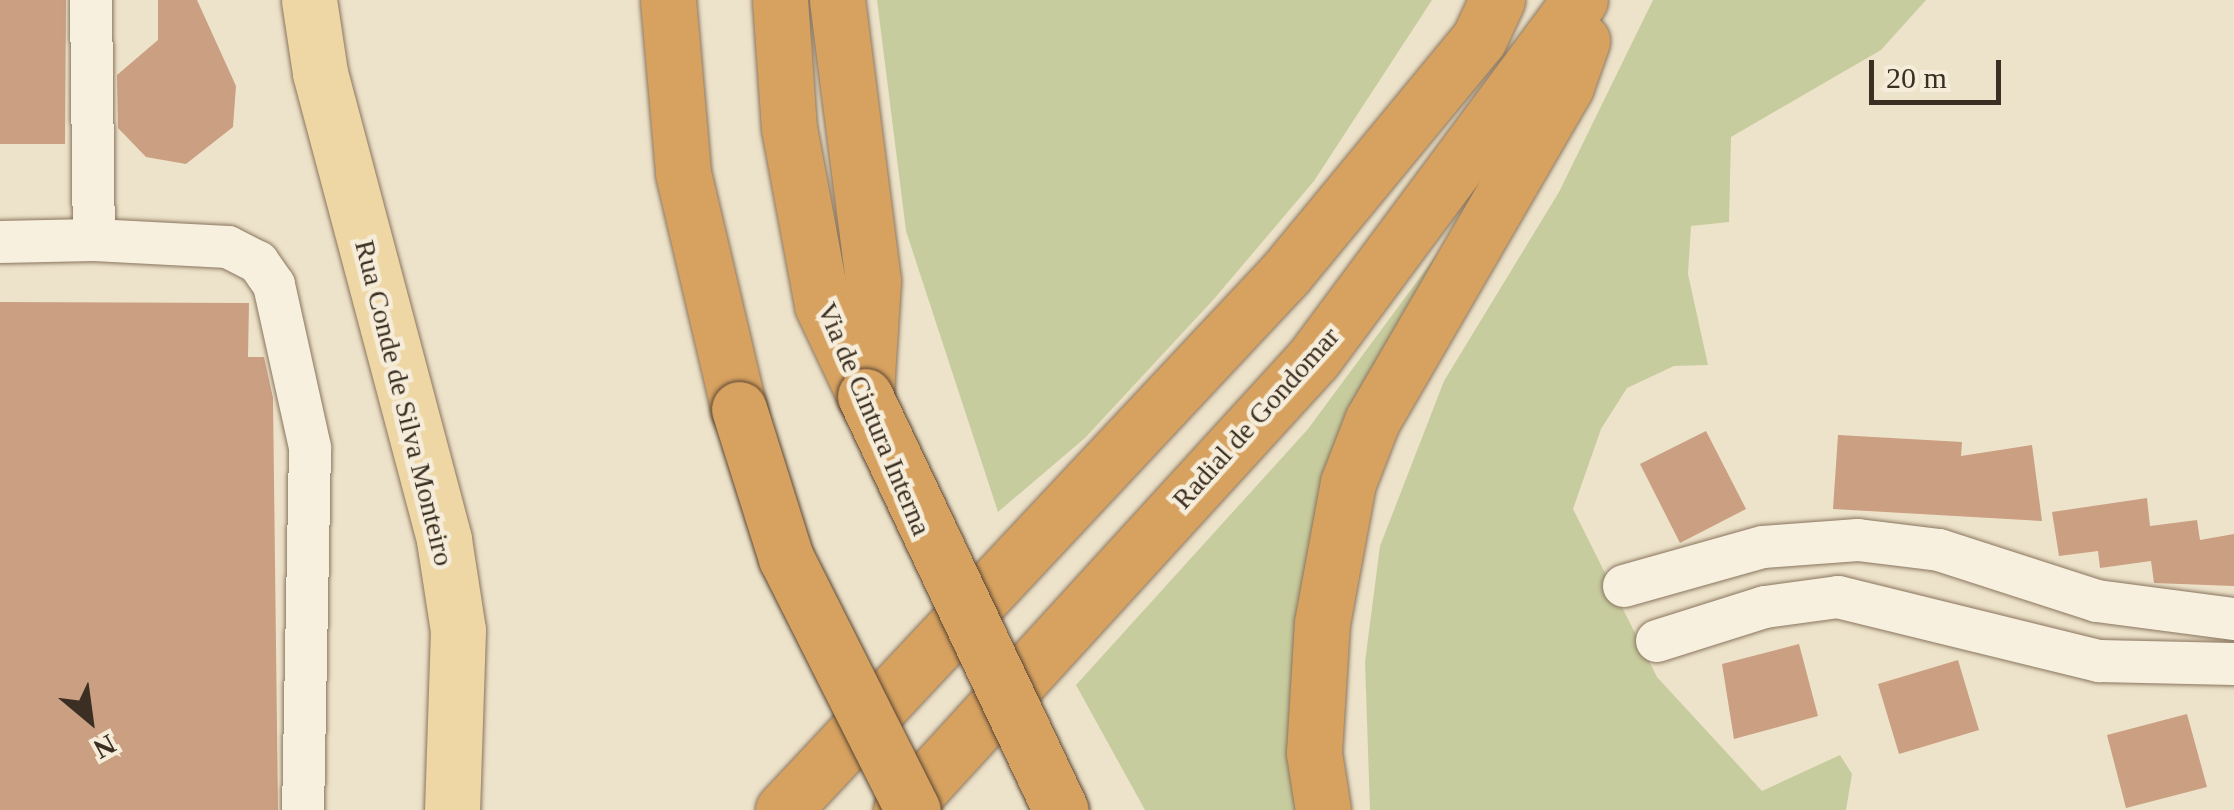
<!DOCTYPE html>
<html>
<head>
<meta charset="utf-8">
<style>
  body { margin:0 }
  #map { position:relative; width:2234px; height:810px; overflow:hidden; background:#ede3ca; font-family:Georgia,serif }
  div>[style] { position:absolute }
  [style*='--x'] { left:calc(var(--x)*1px); top:calc(var(--y)*1px); width:calc(var(--w)*1px); rotate:calc(var(--a)*1deg) }
  .green>* { inset:0; background:#c7cc9e }
  .building>* { inset:0; background:#ca9f82 }
  .roads { filter:drop-shadow(0 0 2px #8a755f) drop-shadow(0 0 2px #8a755f) }
  .minor>* { height:42px; margin:-21px; padding:0 21px; transform-origin:21px; border-radius:21px; background:#f8f0de }
  .major>* { height:55px; margin:-27.5px; padding:0 27.5px; transform-origin:27.5px; border-radius:27.5px; background:#eed6a5 }
  .highway>* { height:55px; margin:-27.5px; padding:0 27.5px; transform-origin:27.5px; border-radius:27.5px; background:#d7a260 }
  .bridges { filter:drop-shadow(0 0 2px #584433) drop-shadow(0 0 2px #584433) }
  .highway-bridge>* { height:55px; margin:-27.5px; padding:0 27.5px; transform-origin:27.5px; border-radius:27.5px; background:#d7a260 }
  span { translate:-50% -50%; white-space:nowrap; text-align:center; line-height:1.15; -webkit-text-stroke:9px #f5edda; paint-order:stroke }
  .street-label { font-size:28px; color:#3b2e22 }
  .north { position:absolute; left:40px; top:670px; width:100px; height:100px; -webkit-text-stroke:8px #f5edda; paint-order:stroke; rotate:151deg; font-size:28px; font-weight:700; line-height:40px; text-align:center; color:#3b2e22 }
  .north::after { content:''; display:block; margin:auto; width:35px; height:45px; background:#3b2e22; clip-path:polygon(50% 0,100% 100%,50% 72%,0 100%) }
  .scale { position:absolute; left:1869px; top:60px; width:132px; height:45px; box-sizing:border-box; border:5px solid #3b2e22; border-top:0; padding-left:12px; font-size:30px; line-height:35px; white-space:nowrap; color:#3b2e22; -webkit-text-stroke:8px #f5edda; paint-order:stroke }
</style>
</head>
<body>
<div id="map">
  <div class="green">
    <div style="clip-path:polygon(877px 0,1432px 0,1314px 181px,1214px 299px,1085px 438px,998px 512px,906px 231px)"></div>
    <div style="clip-path:polygon(1653px 0,1926px 0,1881px 50px,1731px 137px,1729px 222px,1691px 226px,1688px 274px,1708px 365px,1674px 366px,1627px 388px,1601px 429px,1573px 509px,1657px 677px,1762px 791px,1840px 755px,1852px 774px,1846px 810px,1370px 810px,1365px 662px,1380px 546px,1444px 381px,1559px 192px)"></div>
    <div style="clip-path:polygon(1483px 192px,1347px 445px,1310px 810px,1145px 810px,1076px 685px,1308px 429px)"></div>
  </div>
  <div class="building">
    <div style="clip-path:polygon(0 0,66px 0,65px 144px,0 144px)"></div>
    <div style="clip-path:polygon(158px 0,197px 0,236px 86px,233px 127px,186px 164px,146px 157px,118px 128px,117px 75px,158px 40px)"></div>
    <div style="clip-path:polygon(0 302px,249px 303px,248px 357px,264px 357px,273px 398px,278px 810px,0 810px)"></div>
    <div style="clip-path:polygon(1706px 431px,1746px 509px,1680px 543px,1640px 464px)"></div>
    <div style="clip-path:polygon(1838px 435px,1962px 442px,1961px 456px,2032px 445px,2042px 521px,1833px 509px)"></div>
    <div style="clip-path:polygon(2147px 498px,2150px 526px,2197px 520px,2200px 540px,2234px 534px,2234px 586px,2154px 583px,2151px 561px,2100px 568px,2098px 551px,2059px 556px,2052px 512px)"></div>
    <div style="clip-path:polygon(1799px 644px,1818px 716px,1734px 739px,1722px 664px)"></div>
    <div style="clip-path:polygon(1958px 660px,1979px 730px,1899px 754px,1878px 684px)"></div>
    <div style="clip-path:polygon(2187px 714px,2207px 787px,2126px 808px,2107px 735px)"></div>
  </div>
  <div class="roads">
    <div class="minor">
      <div style="--x:91;--y:0;--w:240;--a:89.3"></div>
      <div style="--x:94;--y:240;--w:134;--a:3"></div>
      <div style="--x:228;--y:247;--w:34;--a:27"></div>
      <div style="--x:258;--y:262;--w:28;--a:55"></div>
      <div style="--x:274;--y:285;--w:167;--a:77.5"></div>
      <div style="--x:310;--y:448;--w:362;--a:91.1"></div>
      <div style="--x:0;--y:242;--w:94;--a:-1.2"></div>
      <div style="--x:1624;--y:586;--w:144;--a:-15.7"></div>
      <div style="--x:1763;--y:547;--w:95;--a:-4.2"></div>
      <div style="--x:1858;--y:540;--w:82;--a:7"></div>
      <div style="--x:1939;--y:550;--w:166;--a:17.9"></div>
      <div style="--x:2097;--y:601;--w:138;--a:7.5"></div>
      <div style="--x:1657;--y:641;--w:113;--a:-17.5"></div>
      <div style="--x:1765;--y:607;--w:74;--a:-7.8"></div>
      <div style="--x:1838;--y:597;--w:269;--a:13.8"></div>
      <div style="--x:2099;--y:661;--w:135;--a:1.3"></div>
    </div>
    <div class="major">
      <div style="--x:309;--y:0;--w:74;--a:81.4"></div>
      <div style="--x:320;--y:73;--w:483;--a:75.1"></div>
      <div style="--x:444;--y:540;--w:91;--a:81.2"></div>
      <div style="--x:458;--y:630;--w:180;--a:91.9"></div>
    </div>
    <div class="highway">
      <div style="--x:668;--y:0;--w:174;--a:85"></div>
      <div style="--x:683;--y:173;--w:243;--a:76.7"></div>
      <div style="--x:780;--y:0;--w:128;--a:86"></div>
      <div style="--x:789;--y:128;--w:180;--a:79.4"></div>
      <div style="--x:822;--y:305;--w:101;--a:64.7"></div>
      <div style="--x:837;--y:0;--w:283;--a:82.7"></div>
      <div style="--x:873;--y:281;--w:112;--a:93.6"></div>
      <div style="--x:783;--y:810;--w:736;--a:-46.87"></div>
      <div style="--x:1286;--y:273;--w:303;--a:-50.5"></div>
      <div style="--x:1479;--y:39;--w:43;--a:-65.2"></div>
      <div style="--x:901;--y:810;--w:612;--a:-47.58"></div>
      <div style="--x:1314;--y:358;--w:446;--a:-53.4"></div>
      <div style="--x:1323;--y:810;--w:58;--a:-99"></div>
      <div style="--x:1314;--y:753;--w:130;--a:-86.5"></div>
      <div style="--x:1322;--y:623;--w:142;--a:-79.5"></div>
      <div style="--x:1348;--y:483;--w:66;--a:-68.8"></div>
      <div style="--x:1372;--y:421;--w:387;--a:-59.9"></div>
      <div style="--x:1566;--y:86;--w:48;--a:-70.4"></div>
    </div>
  </div>
  <div class="bridges">
    <div class="highway-bridge">
      <div style="--x:865;--y:396;--w:458;--a:64.7"></div>
      <div style="--x:739;--y:409;--w:156;--a:72.5"></div>
      <div style="--x:786;--y:558;--w:282;--a:63.3"></div>
    </div>
  </div>
  <div class="street-label">
    <span style="left:404px;top:403px;rotate:76deg">Rua Conde de Silva Monteiro</span>
    <span style="left:1256px;top:418px;rotate:-48deg">Radial de Gondomar</span>
    <span style="left:874px;top:419px;rotate:67deg">Via de Cintura Interna</span>
  </div>
  <div class="north">N</div>
  <div class="scale">20 m</div>
</div>
</body>
</html>
